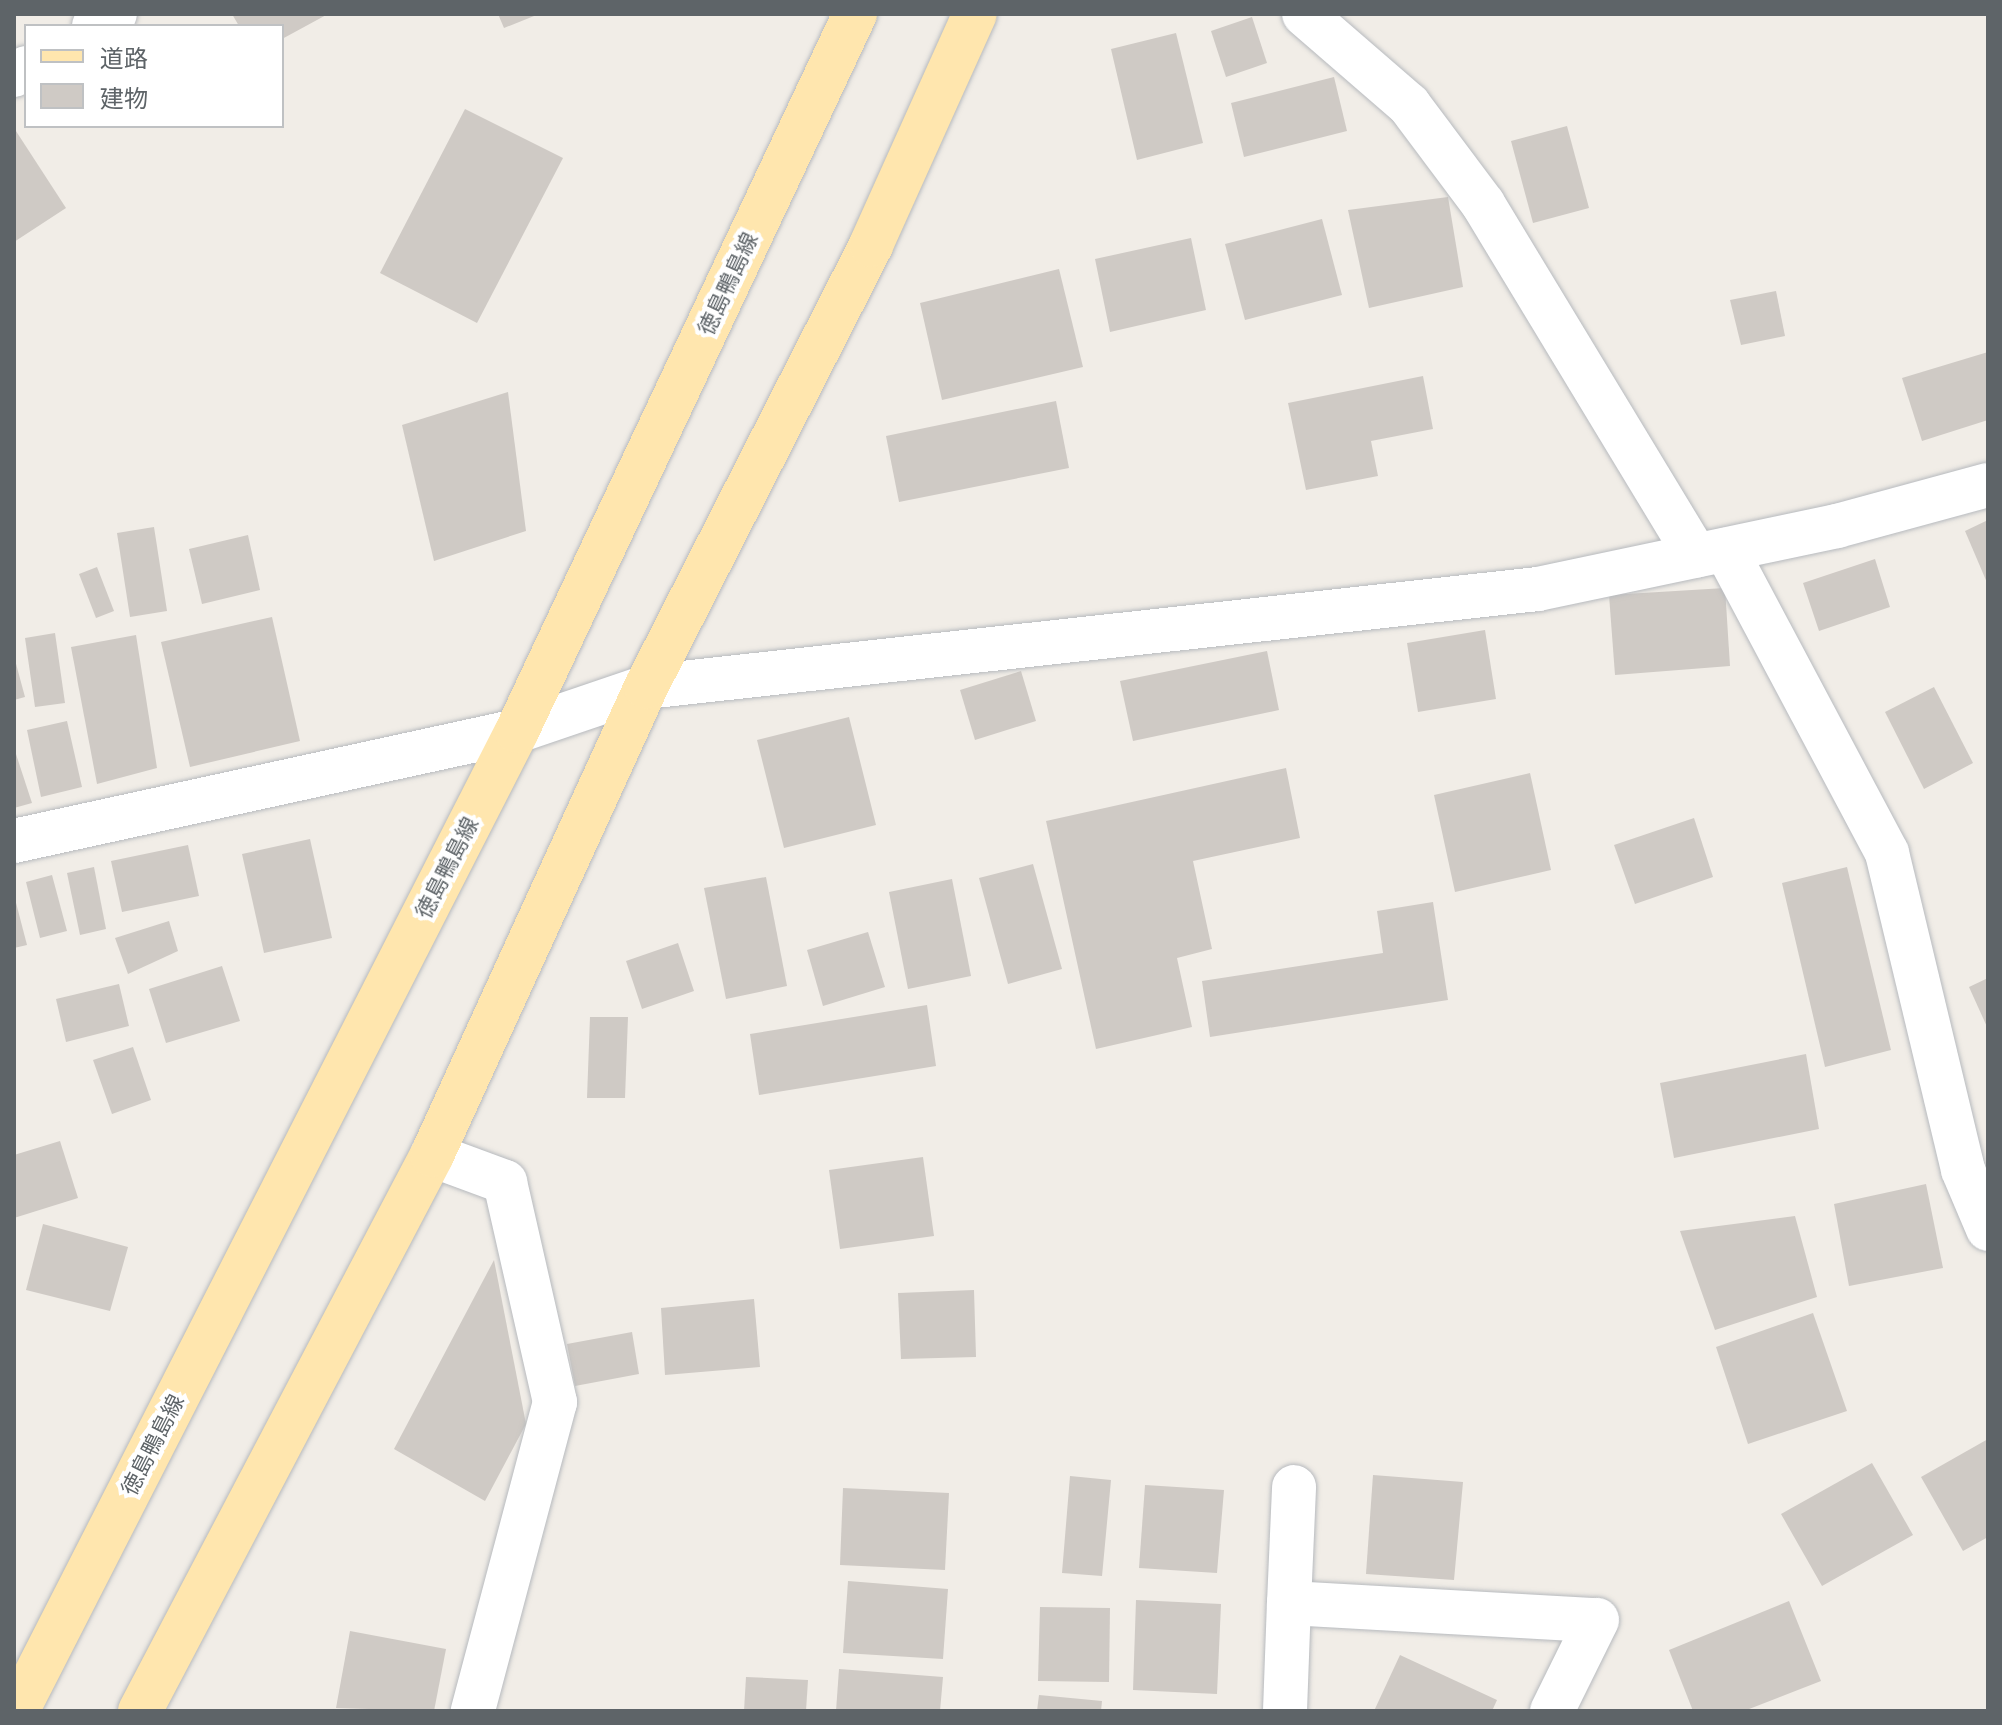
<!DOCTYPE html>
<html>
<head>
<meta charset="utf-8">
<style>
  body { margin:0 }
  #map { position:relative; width:2002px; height:1725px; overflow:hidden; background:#f1ede7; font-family:Arial,"Noto Sans JP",sans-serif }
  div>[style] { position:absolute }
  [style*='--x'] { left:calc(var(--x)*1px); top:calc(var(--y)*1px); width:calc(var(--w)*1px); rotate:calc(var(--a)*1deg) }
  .building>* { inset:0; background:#cfcac5 }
  .roads { filter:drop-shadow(0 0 2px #b7babe) drop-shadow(0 0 2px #b7babe) }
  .minor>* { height:44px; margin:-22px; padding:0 22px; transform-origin:22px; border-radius:22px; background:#fff }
  .major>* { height:44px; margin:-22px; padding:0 22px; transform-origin:22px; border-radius:22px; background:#ffe6ae }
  span { translate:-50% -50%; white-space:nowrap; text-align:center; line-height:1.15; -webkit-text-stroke:8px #fff; paint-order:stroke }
  .street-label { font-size:22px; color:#5e6468 }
  .frame { position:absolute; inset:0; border:16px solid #5e6468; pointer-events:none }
  .legend { position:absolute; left:24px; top:24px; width:260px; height:104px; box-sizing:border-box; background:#fff; border:2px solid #bfc1c3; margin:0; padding:10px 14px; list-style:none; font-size:24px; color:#5e6468 }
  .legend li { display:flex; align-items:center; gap:16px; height:40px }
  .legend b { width:40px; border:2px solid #bfc1c3 }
</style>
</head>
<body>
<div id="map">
  <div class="building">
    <div style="clip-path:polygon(232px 14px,328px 14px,282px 39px,282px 26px,239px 26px)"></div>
    <div style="clip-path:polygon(498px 14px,539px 14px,504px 28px)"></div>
    <div style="clip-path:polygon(1252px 17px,1267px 63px,1226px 77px,1211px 31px)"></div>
    <div style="clip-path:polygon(1176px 33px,1203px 143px,1137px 160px,1111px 49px)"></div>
    <div style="clip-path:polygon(1334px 77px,1347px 131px,1244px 157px,1231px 103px)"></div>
    <div style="clip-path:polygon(465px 109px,563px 158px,477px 323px,380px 273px)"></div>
    <div style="clip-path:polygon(1567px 126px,1589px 208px,1533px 223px,1511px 141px)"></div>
    <div style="clip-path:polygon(14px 128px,66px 208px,14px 242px)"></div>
    <div style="clip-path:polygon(1448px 197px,1463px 287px,1369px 308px,1348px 210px)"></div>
    <div style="clip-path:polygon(1322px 219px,1342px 295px,1245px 320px,1225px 244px)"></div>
    <div style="clip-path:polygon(1191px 238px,1206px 310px,1110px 332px,1095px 259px)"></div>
    <div style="clip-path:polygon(1059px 269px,1083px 367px,942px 400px,920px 303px)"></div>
    <div style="clip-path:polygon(1776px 291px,1785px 336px,1741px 345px,1730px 300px)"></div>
    <div style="clip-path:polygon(1988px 352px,1988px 420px,1922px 441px,1902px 378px)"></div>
    <div style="clip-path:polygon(1423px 376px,1433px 429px,1371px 441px,1378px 476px,1306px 490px,1288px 403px)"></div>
    <div style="clip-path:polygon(508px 392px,526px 531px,434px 561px,402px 425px)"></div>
    <div style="clip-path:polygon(1056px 401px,1069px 468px,899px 502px,886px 436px)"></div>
    <div style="clip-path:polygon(1988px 520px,1988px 585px,1965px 531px)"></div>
    <div style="clip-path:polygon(154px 527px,167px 611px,130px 617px,117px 533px)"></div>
    <div style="clip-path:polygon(248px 535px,260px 590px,202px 604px,189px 549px)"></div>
    <div style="clip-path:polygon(1875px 559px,1890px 607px,1819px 631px,1803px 583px)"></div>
    <div style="clip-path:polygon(97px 567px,114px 611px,96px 618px,79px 574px)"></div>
    <div style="clip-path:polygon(1725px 588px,1730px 666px,1615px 675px,1609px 595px)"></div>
    <div style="clip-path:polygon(272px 617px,300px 741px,190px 767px,161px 642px)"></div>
    <div style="clip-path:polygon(1485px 630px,1496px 699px,1418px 712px,1407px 643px)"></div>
    <div style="clip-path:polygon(55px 633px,65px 703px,35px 707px,25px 638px)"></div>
    <div style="clip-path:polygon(136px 635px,157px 768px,97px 784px,71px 647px)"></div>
    <div style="clip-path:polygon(1267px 651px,1279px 710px,1133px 741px,1120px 681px)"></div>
    <div style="clip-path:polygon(15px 660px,25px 697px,14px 700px,14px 661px)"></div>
    <div style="clip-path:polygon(1021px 671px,1036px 721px,975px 740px,960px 690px)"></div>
    <div style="clip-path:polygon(1934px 687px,1973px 763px,1924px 789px,1885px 712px)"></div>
    <div style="clip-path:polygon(849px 717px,876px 825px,784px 848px,757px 740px)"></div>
    <div style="clip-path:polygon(67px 721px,82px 787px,41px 797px,27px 730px)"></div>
    <div style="clip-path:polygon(14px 748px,32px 803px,14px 808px)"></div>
    <div style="clip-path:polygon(1286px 768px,1300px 838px,1193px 861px,1212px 949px,1177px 958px,1192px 1027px,1096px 1049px,1046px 821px)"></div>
    <div style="clip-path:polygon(1530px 773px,1551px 870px,1455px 892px,1434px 795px)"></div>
    <div style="clip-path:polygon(1694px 818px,1713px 877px,1635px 904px,1614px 845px)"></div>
    <div style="clip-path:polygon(310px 839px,332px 938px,264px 953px,242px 854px)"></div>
    <div style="clip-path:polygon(188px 845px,199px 896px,122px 912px,111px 861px)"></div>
    <div style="clip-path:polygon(1033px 864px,1062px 969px,1008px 984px,979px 878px)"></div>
    <div style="clip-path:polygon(94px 867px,106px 929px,80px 935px,67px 873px)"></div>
    <div style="clip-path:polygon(1847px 867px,1891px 1050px,1825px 1067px,1782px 883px)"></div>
    <div style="clip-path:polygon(52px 875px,67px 931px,40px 938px,26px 882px)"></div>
    <div style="clip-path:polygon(766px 877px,787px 986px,726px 999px,704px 888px)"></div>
    <div style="clip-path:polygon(952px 879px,971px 976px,908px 989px,889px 892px)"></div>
    <div style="clip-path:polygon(14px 895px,27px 945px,14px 948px)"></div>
    <div style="clip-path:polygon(1433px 902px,1448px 1000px,1210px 1037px,1202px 981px,1383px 953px,1377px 911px)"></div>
    <div style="clip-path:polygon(169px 921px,178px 951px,128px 974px,115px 938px)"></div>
    <div style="clip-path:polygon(868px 932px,885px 987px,823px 1006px,807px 950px)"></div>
    <div style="clip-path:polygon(678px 943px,694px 991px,642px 1009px,626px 961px)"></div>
    <div style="clip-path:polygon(222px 966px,240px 1021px,166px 1043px,149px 989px)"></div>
    <div style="clip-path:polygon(1988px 978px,1988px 1029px,1969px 987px)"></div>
    <div style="clip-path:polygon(119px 984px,129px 1026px,66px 1042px,56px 999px)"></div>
    <div style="clip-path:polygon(927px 1005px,936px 1066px,759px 1095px,750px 1034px)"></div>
    <div style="clip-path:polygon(590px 1017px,628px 1017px,625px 1098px,587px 1098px)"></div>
    <div style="clip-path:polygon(133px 1047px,151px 1100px,112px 1114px,93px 1060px)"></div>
    <div style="clip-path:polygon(1806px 1054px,1819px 1129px,1674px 1158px,1660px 1083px)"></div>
    <div style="clip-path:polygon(60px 1141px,78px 1198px,14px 1218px,14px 1155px)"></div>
    <div style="clip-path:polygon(923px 1157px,934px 1236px,840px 1249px,829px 1170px)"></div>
    <div style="clip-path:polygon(1926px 1184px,1943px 1268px,1849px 1286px,1834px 1204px)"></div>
    <div style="clip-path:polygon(1795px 1216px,1817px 1297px,1715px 1330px,1680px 1231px)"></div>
    <div style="clip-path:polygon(43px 1224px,128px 1247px,110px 1311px,26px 1290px)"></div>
    <div style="clip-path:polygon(494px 1260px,526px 1424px,485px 1501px,394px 1449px)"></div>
    <div style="clip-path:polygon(974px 1290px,976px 1357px,901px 1359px,898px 1293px)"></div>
    <div style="clip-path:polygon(754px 1299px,760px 1367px,665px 1375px,661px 1308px)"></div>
    <div style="clip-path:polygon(1813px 1313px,1847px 1411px,1748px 1444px,1716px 1347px)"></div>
    <div style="clip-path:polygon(632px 1332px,639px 1374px,575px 1386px,567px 1344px)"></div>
    <div style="clip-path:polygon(1988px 1439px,1988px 1537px,1963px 1551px,1921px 1477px)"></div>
    <div style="clip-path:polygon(1872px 1463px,1913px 1535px,1822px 1586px,1781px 1514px)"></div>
    <div style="clip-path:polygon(1373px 1475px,1463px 1482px,1454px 1580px,1366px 1574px)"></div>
    <div style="clip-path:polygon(1070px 1476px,1111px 1480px,1102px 1576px,1062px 1573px)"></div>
    <div style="clip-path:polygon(1145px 1485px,1224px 1490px,1217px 1573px,1139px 1568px)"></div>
    <div style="clip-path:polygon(843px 1488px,949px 1493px,945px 1570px,840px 1565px)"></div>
    <div style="clip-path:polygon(848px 1581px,948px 1589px,943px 1659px,843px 1653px)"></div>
    <div style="clip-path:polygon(1136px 1600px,1221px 1604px,1217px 1694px,1133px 1690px)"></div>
    <div style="clip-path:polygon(1789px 1601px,1821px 1681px,1744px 1711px,1693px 1711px,1669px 1650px)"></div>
    <div style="clip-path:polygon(1040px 1607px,1110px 1608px,1109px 1682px,1038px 1681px)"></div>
    <div style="clip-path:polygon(350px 1631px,446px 1649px,434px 1711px,336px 1708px)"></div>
    <div style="clip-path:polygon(1400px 1655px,1497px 1700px,1492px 1711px,1374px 1711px)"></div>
    <div style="clip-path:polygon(839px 1669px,943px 1677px,940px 1711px,836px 1711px)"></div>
    <div style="clip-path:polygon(746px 1677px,808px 1680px,806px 1711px,744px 1711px)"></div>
    <div style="clip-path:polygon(1039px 1695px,1102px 1701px,1101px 1711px,1037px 1711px)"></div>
  </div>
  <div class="roads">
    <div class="minor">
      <div style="--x:1304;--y:14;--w:139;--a:40.9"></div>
      <div style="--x:1409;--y:105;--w:124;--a:53.2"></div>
      <div style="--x:1483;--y:204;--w:411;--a:58.8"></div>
      <div style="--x:94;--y:26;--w:24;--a:-30"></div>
      <div style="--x:14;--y:75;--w:14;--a:-30"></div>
      <div style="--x:1726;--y:550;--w:343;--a:62"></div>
      <div style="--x:1887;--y:853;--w:326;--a:76.5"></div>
      <div style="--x:1963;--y:1170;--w:64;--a:67"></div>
      <div style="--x:14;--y:841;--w:515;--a:-12.34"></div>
      <div style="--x:517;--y:731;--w:136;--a:-18.8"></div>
      <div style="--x:646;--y:687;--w:897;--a:-6.27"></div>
      <div style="--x:1538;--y:589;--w:306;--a:-11.9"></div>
      <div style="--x:1837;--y:526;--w:156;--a:-15.2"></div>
      <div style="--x:432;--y:1155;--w:78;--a:20.3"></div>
      <div style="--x:505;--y:1182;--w:226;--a:77.2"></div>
      <div style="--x:555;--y:1402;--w:320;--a:104.9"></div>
      <div style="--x:1289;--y:1603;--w:116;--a:-87.5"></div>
      <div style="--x:1285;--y:1711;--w:108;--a:-87.9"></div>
      <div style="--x:1289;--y:1603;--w:308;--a:3.2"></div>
      <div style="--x:1597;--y:1620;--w:102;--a:116.3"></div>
    </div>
    <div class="major">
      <div style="--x:17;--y:1711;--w:1100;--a:-62.97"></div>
      <div style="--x:517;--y:731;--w:793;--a:-64.76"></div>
      <div style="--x:140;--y:1711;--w:628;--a:-62.29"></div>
      <div style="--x:432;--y:1155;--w:515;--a:-65.43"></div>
      <div style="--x:646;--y:687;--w:496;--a:-63"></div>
      <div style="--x:871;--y:245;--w:253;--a:-65.8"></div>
    </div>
  </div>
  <div class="street-label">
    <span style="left:728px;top:284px;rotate:-65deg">徳島鴨島線</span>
    <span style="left:447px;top:868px;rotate:-63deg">徳島鴨島線</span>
    <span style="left:153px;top:1445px;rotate:-63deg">徳島鴨島線</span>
  </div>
  <div class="frame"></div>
  <ul class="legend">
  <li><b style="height:10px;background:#ffe6ae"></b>道路</li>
  <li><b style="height:22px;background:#cfcac5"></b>建物</li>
  </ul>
</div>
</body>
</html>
